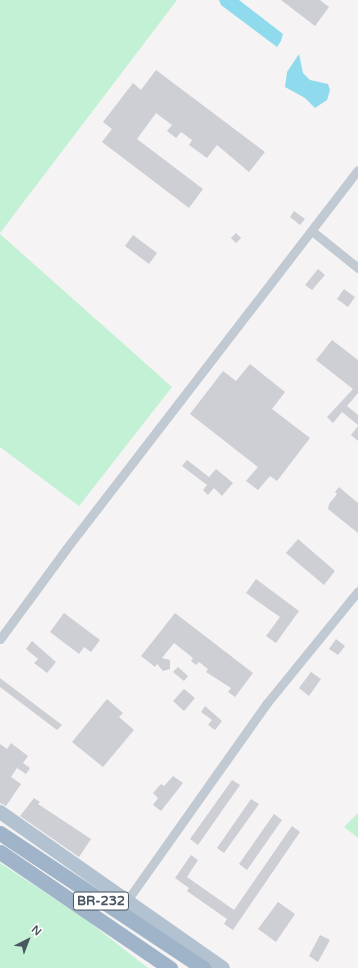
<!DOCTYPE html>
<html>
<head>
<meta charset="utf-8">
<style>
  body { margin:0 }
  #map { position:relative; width:358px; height:968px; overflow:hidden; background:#f5f3f3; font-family:"Varela Round",sans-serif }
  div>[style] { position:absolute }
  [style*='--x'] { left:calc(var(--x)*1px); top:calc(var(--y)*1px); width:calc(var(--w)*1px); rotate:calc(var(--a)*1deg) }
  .green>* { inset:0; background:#c3f1d5 }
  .water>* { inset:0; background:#90daee }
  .building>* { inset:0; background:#cdcfd5 }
  .minor>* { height:9px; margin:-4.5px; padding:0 4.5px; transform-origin:4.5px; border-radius:4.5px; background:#c1cad2 }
  .primary>* { height:14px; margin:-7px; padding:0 7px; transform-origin:7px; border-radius:7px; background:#b3c2d1 }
  .trunk>* { height:15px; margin:-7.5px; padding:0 7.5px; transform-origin:7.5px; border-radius:7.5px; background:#9fb4c9 }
  span { translate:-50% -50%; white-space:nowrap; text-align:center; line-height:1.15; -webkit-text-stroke:3.5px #fff; paint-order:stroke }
  .shield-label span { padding:1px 3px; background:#fff; border:1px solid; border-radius:3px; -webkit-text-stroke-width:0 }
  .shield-label { font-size:13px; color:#4a5661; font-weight:700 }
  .north { position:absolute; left:8px; top:920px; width:40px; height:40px; -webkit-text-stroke:3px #fff; paint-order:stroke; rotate:42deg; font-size:11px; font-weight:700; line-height:16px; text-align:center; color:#4a5661 }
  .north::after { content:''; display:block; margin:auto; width:14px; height:18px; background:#4a5661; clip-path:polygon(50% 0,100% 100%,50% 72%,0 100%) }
</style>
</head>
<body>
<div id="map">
  <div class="green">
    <div style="clip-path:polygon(0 0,177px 0,0 233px)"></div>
    <div style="clip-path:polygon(0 234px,172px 387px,79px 506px,0 447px)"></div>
    <div style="clip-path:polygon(358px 813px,358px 838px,344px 827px)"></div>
    <div style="clip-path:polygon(0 863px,84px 918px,148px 968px,0 968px)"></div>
  </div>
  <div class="water">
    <div style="clip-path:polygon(219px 0,239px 0,283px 34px,281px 41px,277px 47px,221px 5px)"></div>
    <div style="clip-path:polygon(299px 54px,303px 73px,310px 80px,328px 84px,330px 90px,327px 100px,315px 108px,305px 98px,285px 87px,287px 72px)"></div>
  </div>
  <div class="building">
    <div style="clip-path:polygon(281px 0,320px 0,329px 7px,315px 26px)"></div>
    <div style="clip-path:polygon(156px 70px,265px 152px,249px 172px,217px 145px,207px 158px,189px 145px,192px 140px,181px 132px,176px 138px,167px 131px,172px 125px,156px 113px,137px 139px,203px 189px,189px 208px,102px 142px,112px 129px,103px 122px,133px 83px,141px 90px)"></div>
    <div style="clip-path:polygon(294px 211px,305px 219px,300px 225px,290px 217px)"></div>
    <div style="clip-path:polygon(236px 233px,241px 238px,236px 243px,231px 238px)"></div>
    <div style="clip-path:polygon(133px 235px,157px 253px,149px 264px,125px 246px)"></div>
    <div style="clip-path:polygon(318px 269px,325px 275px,312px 290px,305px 285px)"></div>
    <div style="clip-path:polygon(344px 289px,355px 297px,348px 307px,337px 299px)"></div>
    <div style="clip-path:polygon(332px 340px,358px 360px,358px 393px,347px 406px,358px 415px,358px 425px,342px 412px,333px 423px,327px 417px,353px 389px,316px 360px)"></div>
    <div style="clip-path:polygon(250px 364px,285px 392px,272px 409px,310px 438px,277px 481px,270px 476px,258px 490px,246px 481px,258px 467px,190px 414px,223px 371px,236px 381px)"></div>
    <div style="clip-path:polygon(358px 426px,358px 441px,351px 435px)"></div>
    <div style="clip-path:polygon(187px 460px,209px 477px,216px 469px,233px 483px,222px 496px,214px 488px,208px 495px,203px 490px,207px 485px,182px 466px)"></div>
    <div style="clip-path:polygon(339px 487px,358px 503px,358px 533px,328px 509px,329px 504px,337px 494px,335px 492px)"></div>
    <div style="clip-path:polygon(298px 539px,335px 571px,324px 585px,286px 553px)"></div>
    <div style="clip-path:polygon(256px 579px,299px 611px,276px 643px,266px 636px,280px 617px,246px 593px)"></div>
    <div style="clip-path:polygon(64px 613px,100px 640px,91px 652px,84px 647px,79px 654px,50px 632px)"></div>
    <div style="clip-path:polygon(175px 613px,253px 673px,235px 697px,228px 692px,231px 688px,206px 672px,208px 669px,199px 662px,196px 665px,191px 661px,193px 658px,174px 643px,162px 658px,170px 660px,170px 669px,163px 671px,157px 664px,155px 667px,141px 656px)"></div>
    <div style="clip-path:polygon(336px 639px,345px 646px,338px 655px,329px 649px)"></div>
    <div style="clip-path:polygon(32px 641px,56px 662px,47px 673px,34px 663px,38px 659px,26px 649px)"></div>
    <div style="clip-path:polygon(178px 667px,188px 676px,184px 681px,173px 672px)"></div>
    <div style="clip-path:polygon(311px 672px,321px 679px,309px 696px,299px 688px)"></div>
    <div style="clip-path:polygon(0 678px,62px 725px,57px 730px,0 687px)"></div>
    <div style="clip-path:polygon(184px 689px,195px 698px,184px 711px,173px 701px)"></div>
    <div style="clip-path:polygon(107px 699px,123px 713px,119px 717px,134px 730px,103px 767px,72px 742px)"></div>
    <div style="clip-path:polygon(205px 706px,222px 721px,215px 730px,208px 725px,212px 720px,201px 712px)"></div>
    <div style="clip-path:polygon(11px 743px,28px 756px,23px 763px,30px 768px,26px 774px,17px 768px,11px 777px,21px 784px,6px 806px,0 803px,0 744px,7px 749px)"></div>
    <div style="clip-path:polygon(173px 776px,183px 783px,161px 811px,153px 805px,158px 798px,153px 793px,161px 784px,164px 786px)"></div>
    <div style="clip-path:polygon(232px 780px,240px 785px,198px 845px,190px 839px)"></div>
    <div style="clip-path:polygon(34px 798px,40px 802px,38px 804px,91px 839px,79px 857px,20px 816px)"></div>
    <div style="clip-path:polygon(251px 799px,259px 804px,224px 853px,217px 848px)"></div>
    <div style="clip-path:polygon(274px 814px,282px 820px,247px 870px,239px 864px)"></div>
    <div style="clip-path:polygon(292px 826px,300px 832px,233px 930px,224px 924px,227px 919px,187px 891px,189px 888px,175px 878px,191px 855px,198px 860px,187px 877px,234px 910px)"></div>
    <div style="clip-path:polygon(278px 902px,295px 914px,276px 942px,258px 929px)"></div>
    <div style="clip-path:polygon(320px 935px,330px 940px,318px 962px,309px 956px)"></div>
  </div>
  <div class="minor">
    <div style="--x:312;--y:231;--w:59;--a:38.8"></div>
    <div style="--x:0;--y:639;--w:112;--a:-53.7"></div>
    <div style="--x:66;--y:549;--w:478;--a:-52.4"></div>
    <div style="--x:126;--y:902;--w:244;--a:-54.7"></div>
    <div style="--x:267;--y:703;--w:144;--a:-50.9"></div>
  </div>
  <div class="primary">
    <div style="--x:0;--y:812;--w:272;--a:35"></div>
  </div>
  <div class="trunk">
    <div style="--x:0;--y:833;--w:244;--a:33.6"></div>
    <div style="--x:0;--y:852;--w:206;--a:34.3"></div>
  </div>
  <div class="shield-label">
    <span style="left:101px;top:901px">BR-232</span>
  </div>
  <div class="north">N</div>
</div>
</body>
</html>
